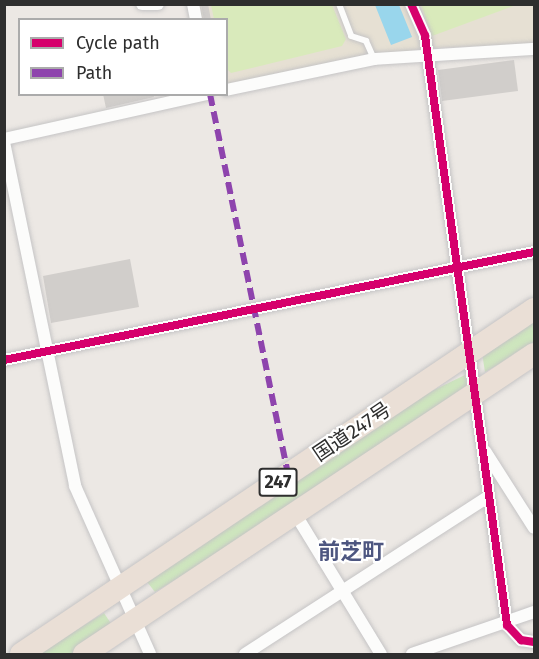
<!DOCTYPE html>
<html>
<head>
<meta charset="utf-8">
<style>
  body { margin:0 }
  #map { position:relative; width:539px; height:659px; overflow:hidden; background:#ece8e4; font-family:"Fira Sans","Noto Sans JP",sans-serif }
  div>[style] { position:absolute }
  [style*='--x'] { left:calc(var(--x)*1px); top:calc(var(--y)*1px); width:calc(var(--w)*1px); rotate:calc(var(--a)*1deg) }
  .education>* { inset:0; background:#e6e0d3 }
  .green>* { inset:0; background:#cee6be }
  .pitch>* { inset:0; background:#d9eabb }
  .water>* { inset:0; background:#99d6ec }
  .building>* { inset:0; background:#d1cecb }
  .roads { filter:drop-shadow(0 0 2px #c5c4c5) drop-shadow(0 0 2px #c5c4c5) }
  .lane>* { height:6px; margin:-3px; padding:0 3px; transform-origin:3px; border-radius:3px; background:#fcfcfb }
  .street>* { height:12px; margin:-6px; padding:0 6px; transform-origin:6px; border-radius:6px; background:#fcfcfb }
  .highway>* { height:22px; margin:-11px; padding:0 11px; transform-origin:11px; border-radius:11px; background:#eadfd6 }
  .quiet>* { height:6px; margin-top:-3px; transform-origin:0; background:repeating-linear-gradient(90deg,#8e44ad 0 12px,transparent 0 18px) }
  .cycleway>* { height:8px; margin:-4px; padding:0 4px; transform-origin:4px; border-radius:4px; background:#d6006c }
  span { translate:-50% -50%; white-space:nowrap; text-align:center; line-height:1.15; -webkit-text-stroke:4.5px #fff; paint-order:stroke }
  .shield-label span { padding:2px 4px; background:#fff; border:2px solid; border-radius:4px; -webkit-text-stroke-width:0 }
  .shield-label { font-size:18px; color:#2e2e2e; font-weight:700 }
  .street-label { font-size:20px; color:#2e2e2e }
  .quarter-label { font-size:22px; color:#4d5680; font-weight:700 }
  .frame { position:absolute; inset:0; border:6px solid #2e2e2e; pointer-events:none }
  .legend { position:absolute; left:18px; top:18px; width:210px; height:78px; box-sizing:border-box; background:#fff; border:2px solid #ababab; margin:0; padding:8px 10px; list-style:none; font-size:18px; color:#2e2e2e }
  .legend li { display:flex; align-items:center; gap:12px; height:30px }
  .legend b { width:30px; border:2px solid #ababab }
</style>
</head>
<body>
<div id="map">
  <div class="education">
    <div style="clip-path:polygon(194px 5px,405px 5px,422px 49px,227px 86px,226px 20px,197px 19px)"></div>
    <div style="clip-path:polygon(414px 5px,534px 5px,534px 44px,429px 48px)"></div>
  </div>
  <div class="green">
    <div style="clip-path:polygon(534px 318px,534px 346px,485px 372px,482px 353px)"></div>
    <div style="clip-path:polygon(465px 375px,469px 391px,249px 535px,155px 592px,144px 578px,409px 402px)"></div>
    <div style="clip-path:polygon(104px 613px,114px 628px,71px 654px,37px 654px)"></div>
  </div>
  <div class="pitch">
    <div style="clip-path:polygon(211px 5px,332px 5px,346px 39px,342px 46px,231px 73px,227px 69px,226px 20px,214px 19px)"></div>
    <div style="clip-path:polygon(421px 5px,516px 5px,432px 36px)"></div>
  </div>
  <div class="water">
    <div style="clip-path:polygon(375px 5px,399px 5px,412px 37px,391px 45px)"></div>
  </div>
  <div class="building">
    <div style="clip-path:polygon(201px 4px,208px 4px,211px 20px,204px 20px)"></div>
    <div style="clip-path:polygon(514px 60px,518px 91px,442px 101px,438px 70px)"></div>
    <div style="clip-path:polygon(103px 94px,153px 94px,154px 97px,106px 108px)"></div>
    <div style="clip-path:polygon(130px 259px,139px 307px,51px 323px,43px 276px)"></div>
  </div>
  <div class="roads">
    <div class="lane">
      <div style="--x:339;--y:4;--w:34;--a:69"></div>
      <div style="--x:351;--y:36;--w:16;--a:18"></div>
      <div style="--x:366;--y:41;--w:20;--a:66"></div>
    </div>
    <div class="street">
      <div style="--x:142;--y:4;--w:16;--a:0"></div>
      <div style="--x:193;--y:4;--w:16;--a:79"></div>
      <div style="--x:411;--y:4;--w:35;--a:66"></div>
      <div style="--x:425;--y:36;--w:595;--a:82.07"></div>
      <div style="--x:507;--y:625;--w:21;--a:47"></div>
      <div style="--x:521;--y:640;--w:13;--a:9"></div>
      <div style="--x:226;--y:90;--w:151;--a:-11.8"></div>
      <div style="--x:374;--y:59;--w:160;--a:-3.6"></div>
      <div style="--x:4;--y:139;--w:208;--a:-12.5"></div>
      <div style="--x:4;--y:142;--w:351;--a:78.3"></div>
      <div style="--x:75;--y:486;--w:184;--a:65.9"></div>
      <div style="--x:4;--y:360;--w:541;--a:-11.52"></div>
      <div style="--x:485;--y:451;--w:91;--a:57.5"></div>
      <div style="--x:296;--y:515;--w:163;--a:58.6"></div>
      <div style="--x:245;--y:654;--w:287;--a:-32.9"></div>
      <div style="--x:412;--y:654;--w:129;--a:-19"></div>
    </div>
    <div class="highway">
      <div style="--x:21;--y:654;--w:618;--a:-33.92"></div>
      <div style="--x:84;--y:654;--w:541;--a:-33.69"></div>
    </div>
  </div>
  <div class="quiet">
    <div style="--x:210;--y:94;--w:389;--a:78.4"></div>
  </div>
  <div class="cycleway">
    <div style="--x:411;--y:4;--w:35;--a:66"></div>
    <div style="--x:425;--y:36;--w:595;--a:82.07"></div>
    <div style="--x:507;--y:625;--w:21;--a:47"></div>
    <div style="--x:521;--y:640;--w:13;--a:9"></div>
    <div style="--x:4;--y:360;--w:541;--a:-11.52"></div>
  </div>
  <div class="shield-label">
    <span style="left:278px;top:482px">247</span>
  </div>
  <div class="street-label">
    <span style="left:352px;top:432px;rotate:-34deg">国道247号</span>
  </div>
  <div class="quarter-label">
    <span style="left:351px;top:552px">前芝町</span>
  </div>
  <div class="frame"></div>
  <ul class="legend">
  <li><b style="height:8px;background:#d6006c"></b>Cycle path</li>
  <li><b style="height:8px;background:#8e44ad"></b>Path</li>
  </ul>
</div>
</body>
</html>
